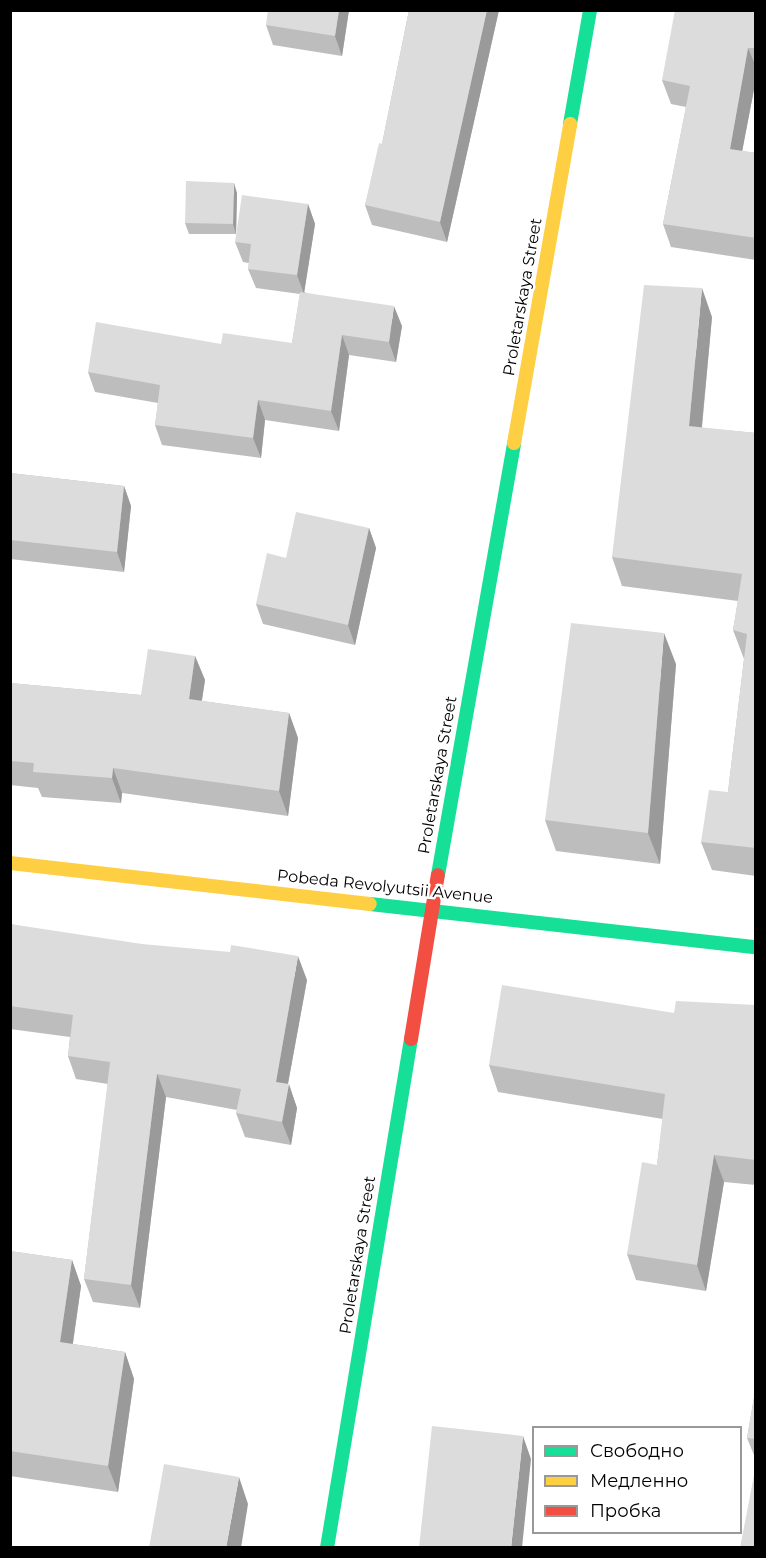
<!DOCTYPE html>
<html>
<head>
<meta charset="utf-8">
<style>
  body { margin:0 }
  #map { position:relative; width:766px; height:1558px; overflow:hidden; background:#fff; font-family:Montserrat,sans-serif }
  div>[style] { position:absolute }
  [style*='--x'] { left:calc(var(--x)*1px); top:calc(var(--y)*1px); width:calc(var(--w)*1px); rotate:calc(var(--a)*1deg) }
  .fast>* { height:14px; margin:-7px; padding:0 7px; transform-origin:7px; border-radius:7px; background:#16e098 }
  .slow>* { height:14px; margin:-7px; padding:0 7px; transform-origin:7px; border-radius:7px; background:#ffcf43 }
  .jam>* { height:14px; margin:-7px; padding:0 7px; transform-origin:7px; border-radius:7px; background:#f24e42 }
  .wall>* { inset:0; background:#bdbdbd }
  .shaded-wall>* { inset:0; background:#9a9a9a }
  .building>* { inset:0; background:#dcdcdc }
  span { translate:-50% -50%; white-space:nowrap; text-align:center; line-height:1.15; -webkit-text-stroke:5px #fff; paint-order:stroke }
  .street-label { font-size:16px; color:#000 }
  .frame { position:absolute; inset:0; border:12px solid #000; pointer-events:none }
  .legend { position:absolute; left:532px; top:1426px; width:210px; height:108px; box-sizing:border-box; background:#fff; border:2px solid #999; margin:0; padding:8px 10px; list-style:none; font-size:18px; color:#000 }
  .legend li { display:flex; align-items:center; gap:12px; height:30px }
  .legend b { width:30px; border:2px solid #999 }
</style>
</head>
<body>
<div id="map">
  <div class="fast">
    <div style="--x:570;--y:124;--w:116;--a:-80"></div>
    <div style="--x:438;--y:875;--w:439;--a:-80"></div>
    <div style="--x:370;--y:904;--w:388;--a:6.4"></div>
    <div style="--x:327;--y:1548;--w:516;--a:-80.63"></div>
  </div>
  <div class="slow">
    <div style="--x:514;--y:443;--w:324;--a:-80"></div>
    <div style="--x:10;--y:863;--w:362;--a:6.5"></div>
  </div>
  <div class="jam">
    <div style="--x:411;--y:1039;--w:166;--a:-80.7"></div>
  </div>
  <div class="wall">
    <div style="clip-path:polygon(349px 10px,342px 56px,273px 45px,266px 25px)"></div>
    <div style="clip-path:polygon(409px 10px,499px 10px,447px 242px,372px 225px,365px 205px,382px 144px)"></div>
    <div style="clip-path:polygon(756px 10px,756px 79px,742px 151px,756px 153px,756px 260px,671px 247px,663px 224px,686px 107px,671px 104px,662px 80px)"></div>
    <div style="clip-path:polygon(237px 193px,236px 234px,189px 234px,185px 223px)"></div>
    <div style="clip-path:polygon(308px 204px,315px 224px,304px 292px,402px 326px,396px 362px,349px 355px,339px 431px,265px 420px,261px 458px,162px 445px,155px 425px,158px 403px,95px 392px,88px 372px,221px 344px,292px 343px,300px 294px,256px 288px,248px 269px,249px 263px,243px 262px,235px 242px)"></div>
    <div style="clip-path:polygon(712px 317px,702px 428px,756px 433px,756px 876px,712px 870px,701px 842px,728px 792px,744px 659px,733px 630px,738px 601px,622px 586px,612px 557px)"></div>
    <div style="clip-path:polygon(10px 473px,124px 486px,131px 506px,124px 572px,10px 559px)"></div>
    <div style="clip-path:polygon(369px 528px,376px 548px,355px 645px,263px 624px,256px 604px,286px 558px)"></div>
    <div style="clip-path:polygon(195px 656px,205px 680px,202px 701px,289px 713px,298px 738px,288px 816px,122px 793px,121px 803px,42px 797px,38px 788px,10px 785px,10px 683px,141px 695px)"></div>
    <div style="clip-path:polygon(676px 664px,660px 864px,556px 851px,545px 820px)"></div>
    <div style="clip-path:polygon(10px 924px,307px 980px,288px 1084px,297px 1108px,291px 1145px,245px 1137px,236px 1113px,237px 1110px,166px 1097px,140px 1308px,93px 1302px,84px 1279px,108px 1084px,76px 1079px,68px 1056px,70px 1037px,10px 1029px)"></div>
    <div style="clip-path:polygon(756px 1005px,756px 1185px,724px 1182px,706px 1291px,636px 1280px,627px 1254px,657px 1165px,663px 1119px,498px 1092px,489px 1065px,674px 1013px)"></div>
    <div style="clip-path:polygon(10px 1251px,72px 1260px,81px 1286px,73px 1344px,125px 1352px,134px 1379px,118px 1492px,10px 1476px)"></div>
    <div style="clip-path:polygon(756px 1386px,756px 1460px,747px 1438px)"></div>
  </div>
  <div class="shaded-wall">
    <div style="clip-path:polygon(339px 10px,349px 10px,342px 56px,335px 36px)"></div>
    <div style="clip-path:polygon(487px 10px,499px 10px,447px 242px,440px 222px)"></div>
    <div style="clip-path:polygon(748px 48px,756px 67px,756px 79px,738px 173px,730px 149px)"></div>
    <div style="clip-path:polygon(234px 183px,237px 193px,236px 234px,233px 224px)"></div>
    <div style="clip-path:polygon(308px 204px,315px 224px,304px 294px,297px 275px)"></div>
    <div style="clip-path:polygon(702px 288px,712px 317px,699px 455px,689px 426px)"></div>
    <div style="clip-path:polygon(394px 306px,402px 326px,396px 362px,389px 342px)"></div>
    <div style="clip-path:polygon(342px 335px,349px 355px,339px 431px,331px 411px)"></div>
    <div style="clip-path:polygon(258px 400px,265px 420px,261px 458px,253px 438px)"></div>
    <div style="clip-path:polygon(124px 486px,131px 506px,124px 572px,117px 552px)"></div>
    <div style="clip-path:polygon(369px 528px,376px 548px,355px 645px,348px 625px)"></div>
    <div style="clip-path:polygon(664px 633px,676px 664px,660px 864px,648px 833px)"></div>
    <div style="clip-path:polygon(195px 656px,205px 680px,198px 724px,189px 699px)"></div>
    <div style="clip-path:polygon(289px 713px,298px 738px,288px 816px,279px 791px)"></div>
    <div style="clip-path:polygon(113px 768px,122px 793px,121px 803px,112px 778px)"></div>
    <div style="clip-path:polygon(298px 956px,307px 980px,284px 1105px,276px 1082px)"></div>
    <div style="clip-path:polygon(157px 1074px,166px 1097px,140px 1308px,131px 1285px)"></div>
    <div style="clip-path:polygon(289px 1084px,297px 1108px,291px 1145px,282px 1122px)"></div>
    <div style="clip-path:polygon(714px 1155px,724px 1182px,706px 1291px,697px 1265px)"></div>
    <div style="clip-path:polygon(72px 1260px,81px 1286px,69px 1369px,60px 1342px)"></div>
    <div style="clip-path:polygon(125px 1352px,134px 1379px,118px 1492px,108px 1466px)"></div>
    <div style="clip-path:polygon(523px 1436px,531px 1459px,522px 1548px,511px 1548px)"></div>
    <div style="clip-path:polygon(239px 1477px,248px 1504px,241px 1548px,226px 1548px)"></div>
  </div>
  <div class="building">
    <div style="clip-path:polygon(268px 10px,339px 10px,335px 36px,266px 25px)"></div>
    <div style="clip-path:polygon(409px 10px,487px 10px,440px 222px,365px 205px,379px 143px,382px 144px)"></div>
    <div style="clip-path:polygon(675px 10px,756px 10px,756px 48px,748px 48px,730px 149px,756px 153px,756px 238px,663px 224px,690px 86px,662px 80px)"></div>
    <div style="clip-path:polygon(186px 181px,234px 183px,233px 224px,185px 223px)"></div>
    <div style="clip-path:polygon(242px 195px,308px 204px,297px 275px,248px 269px,251px 244px,235px 242px)"></div>
    <div style="clip-path:polygon(644px 285px,702px 288px,689px 426px,756px 433px,756px 848px,701px 842px,709px 790px,728px 792px,747px 634px,733px 630px,742px 574px,612px 557px)"></div>
    <div style="clip-path:polygon(300px 292px,394px 306px,389px 342px,342px 335px,331px 411px,258px 400px,253px 438px,155px 425px,160px 385px,88px 372px,96px 322px,221px 344px,223px 333px,292px 343px)"></div>
    <div style="clip-path:polygon(10px 473px,124px 486px,117px 552px,10px 540px)"></div>
    <div style="clip-path:polygon(296px 512px,369px 528px,348px 625px,256px 604px,267px 553px,286px 558px)"></div>
    <div style="clip-path:polygon(571px 623px,664px 633px,648px 833px,545px 820px)"></div>
    <div style="clip-path:polygon(148px 649px,195px 656px,189px 699px,289px 713px,279px 791px,113px 768px,112px 778px,33px 772px,34px 763px,10px 761px,10px 683px,141px 695px)"></div>
    <div style="clip-path:polygon(10px 924px,142px 944px,230px 952px,231px 945px,298px 956px,276px 1082px,289px 1084px,282px 1122px,236px 1113px,241px 1089px,157px 1074px,131px 1285px,84px 1279px,110px 1062px,68px 1056px,73px 1015px,10px 1006px)"></div>
    <div style="clip-path:polygon(502px 985px,674px 1013px,676px 1001px,756px 1005px,756px 1160px,714px 1155px,697px 1265px,627px 1254px,642px 1162px,657px 1165px,665px 1094px,489px 1065px)"></div>
    <div style="clip-path:polygon(10px 1251px,72px 1260px,60px 1342px,125px 1352px,108px 1466px,10px 1451px)"></div>
    <div style="clip-path:polygon(756px 1386px,756px 1439px,747px 1438px)"></div>
    <div style="clip-path:polygon(432px 1426px,523px 1436px,511px 1548px,419px 1548px)"></div>
    <div style="clip-path:polygon(164px 1464px,239px 1477px,226px 1548px,149px 1548px)"></div>
    <div style="clip-path:polygon(756px 1465px,756px 1548px,740px 1548px)"></div>
  </div>
  <div class="street-label">
    <span style="left:523px;top:297px;rotate:-80deg">Proletarskaya Street</span>
    <span style="left:438px;top:775px;rotate:-80deg">Proletarskaya Street</span>
    <span style="left:385px;top:887px;rotate:6deg">Pobeda Revolyutsii Avenue</span>
    <span style="left:358px;top:1255px;rotate:-81deg">Proletarskaya Street</span>
  </div>
  <div class="frame"></div>
  <ul class="legend">
  <li><b style="height:8px;background:#16e098"></b>Свободно</li>
  <li><b style="height:8px;background:#ffcf43"></b>Медленно</li>
  <li><b style="height:8px;background:#f24e42"></b>Пробка</li>
  </ul>
</div>
</body>
</html>
